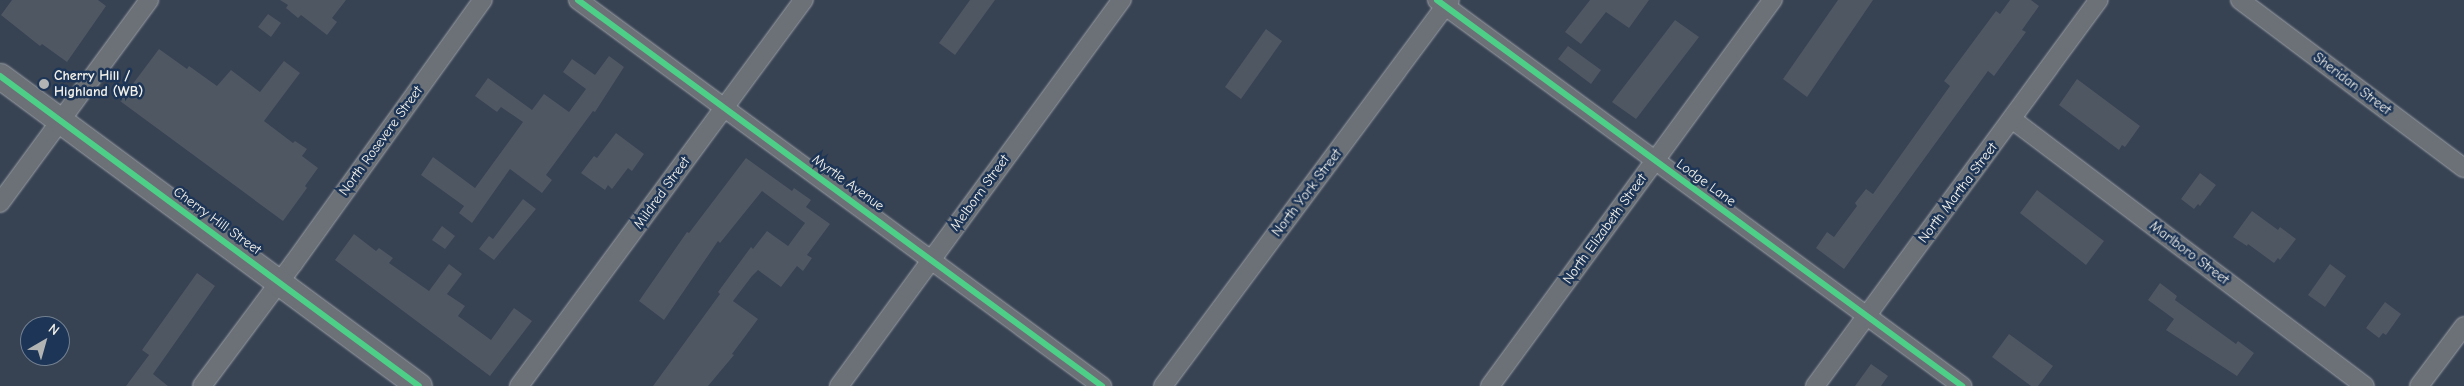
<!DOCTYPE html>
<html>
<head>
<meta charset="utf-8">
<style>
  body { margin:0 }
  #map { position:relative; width:2464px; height:386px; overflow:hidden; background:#374253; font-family:"Comic Neue",sans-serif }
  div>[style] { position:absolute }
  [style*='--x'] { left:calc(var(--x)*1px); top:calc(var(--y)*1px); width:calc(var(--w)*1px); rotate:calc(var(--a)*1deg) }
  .building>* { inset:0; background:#4f5763 }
  .roads { filter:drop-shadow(0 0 1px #9da1a7) drop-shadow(0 0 1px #9da1a7) }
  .street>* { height:18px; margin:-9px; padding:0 9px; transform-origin:9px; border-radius:9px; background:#6c7177 }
  .secondary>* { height:25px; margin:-12.5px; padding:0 12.5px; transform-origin:12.5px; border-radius:12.5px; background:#6c7177 }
  .cycleway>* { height:6px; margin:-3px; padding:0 3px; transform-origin:3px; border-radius:3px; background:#4dcf88 }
  .dots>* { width:14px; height:14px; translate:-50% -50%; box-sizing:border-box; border:2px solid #1d3557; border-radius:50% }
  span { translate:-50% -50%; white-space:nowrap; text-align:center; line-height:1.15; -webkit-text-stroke:5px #1d3557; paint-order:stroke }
  .poi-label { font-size:14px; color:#f4f1e8; font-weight:700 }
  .left { translate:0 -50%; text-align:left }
  .street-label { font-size:14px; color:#f4f1e8 }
  .north { position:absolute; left:20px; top:316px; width:50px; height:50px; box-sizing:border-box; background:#1d3557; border:1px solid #738091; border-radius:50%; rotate:38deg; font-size:14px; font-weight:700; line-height:20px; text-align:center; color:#f4f1e8 }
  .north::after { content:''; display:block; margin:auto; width:18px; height:22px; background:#b2b4b4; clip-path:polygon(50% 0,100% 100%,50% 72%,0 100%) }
</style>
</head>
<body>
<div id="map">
  <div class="building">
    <div style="clip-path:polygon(12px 0,98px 0,106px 6px,67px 62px,42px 44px,40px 46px,1px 15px)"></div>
    <div style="clip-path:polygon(280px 0,346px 0,332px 18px,337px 22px,327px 35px,301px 15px,298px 18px,286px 8px,288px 5px)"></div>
    <div style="clip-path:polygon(970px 0,995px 0,955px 55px,939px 43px)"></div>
    <div style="clip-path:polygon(1590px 0,1649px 0,1629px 28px,1606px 12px,1581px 44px,1565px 32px)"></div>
    <div style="clip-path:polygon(1838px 0,1873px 0,1807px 97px,1783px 79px)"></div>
    <div style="clip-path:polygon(2010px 0,2031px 0,2039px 6px,2022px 30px,2026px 32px,1994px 76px,1988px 71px,1844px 269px,1816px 248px,1827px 232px,1834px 237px,1857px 206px,1855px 203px,1866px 189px,1873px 194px,1950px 86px,1944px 81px,1996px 11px,2000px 14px)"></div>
    <div style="clip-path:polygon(268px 14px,281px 23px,271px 37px,258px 27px)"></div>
    <div style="clip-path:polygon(1675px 20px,1699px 37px,1636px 119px,1612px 102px)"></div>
    <div style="clip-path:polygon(1266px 29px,1282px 41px,1241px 99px,1225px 87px)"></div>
    <div style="clip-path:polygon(1568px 46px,1601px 70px,1591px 84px,1558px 59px)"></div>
    <div style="clip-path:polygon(159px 49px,187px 69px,189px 66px,217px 86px,231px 70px,260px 92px,284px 61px,300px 73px,264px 121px,293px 143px,295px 141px,307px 149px,302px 156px,318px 168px,305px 186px,307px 188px,283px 221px,120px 101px)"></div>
    <div style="clip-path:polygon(609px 56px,624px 67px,595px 112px,593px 111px,546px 175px,552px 180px,542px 193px,510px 169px,472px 223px,459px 213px,464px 206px,421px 175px,433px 157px,475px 188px,523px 122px,501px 107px,497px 112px,475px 96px,488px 78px,532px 110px,544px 94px,569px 112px,586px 89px,563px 72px,572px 59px,595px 75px)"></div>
    <div style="clip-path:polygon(2077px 79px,2140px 126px,2125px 147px,2122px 145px,2119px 150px,2059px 105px)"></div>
    <div style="clip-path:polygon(616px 133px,644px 154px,632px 171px,628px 168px,612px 189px,608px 185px,605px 190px,581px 173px,594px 156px,597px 158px)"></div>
    <div style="clip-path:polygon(746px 158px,792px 191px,794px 188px,811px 200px,806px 207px,830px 224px,807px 255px,812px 258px,803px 271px,797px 266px,781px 287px,758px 270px,752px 276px,733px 301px,758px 319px,732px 354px,734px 355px,708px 386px,653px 386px,720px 294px,718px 292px,751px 247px,753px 249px,767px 231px,788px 246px,805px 223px,762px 191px,720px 243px,718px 241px,664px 320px,639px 301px,687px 232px,689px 233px)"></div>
    <div style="clip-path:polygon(2200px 173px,2216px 185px,2200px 206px,2198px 204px,2194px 209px,2181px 199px)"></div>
    <div style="clip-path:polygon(2037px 190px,2104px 241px,2086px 265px,2020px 213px)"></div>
    <div style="clip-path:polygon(523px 199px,536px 209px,494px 260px,479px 249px,489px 236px,493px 239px)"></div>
    <div style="clip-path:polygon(2252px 211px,2278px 230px,2280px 227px,2296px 239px,2280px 260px,2278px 258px,2274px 263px,2248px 244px,2247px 246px,2233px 237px)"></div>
    <div style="clip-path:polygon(442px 226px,455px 236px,445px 249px,432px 240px)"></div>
    <div style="clip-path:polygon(354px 234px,376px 251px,379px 248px,393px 258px,389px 263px,429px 291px,449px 264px,462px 274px,447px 294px,465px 306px,458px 316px,491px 340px,514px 308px,532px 321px,490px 376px,335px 260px)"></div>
    <div style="clip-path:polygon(2330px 264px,2346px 276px,2325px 307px,2308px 295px)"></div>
    <div style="clip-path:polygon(197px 273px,215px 286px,153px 374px,168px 386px,126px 386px,149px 355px,142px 350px)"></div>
    <div style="clip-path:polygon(2160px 283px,2177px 296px,2175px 300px,2236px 344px,2238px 341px,2254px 353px,2237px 376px,2166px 330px,2174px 319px,2148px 300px)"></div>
    <div style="clip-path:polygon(2385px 302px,2401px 314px,2386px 335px,2383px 333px,2379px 338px,2366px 328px)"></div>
    <div style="clip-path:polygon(2009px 334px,2053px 366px,2038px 386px,2031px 386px,1992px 357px)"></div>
    <div style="clip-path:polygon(1871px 364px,1888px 376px,1881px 386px,1855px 386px)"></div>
  </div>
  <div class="roads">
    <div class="street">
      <div style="--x:578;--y:0;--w:651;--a:36.38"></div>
      <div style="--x:1437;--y:0;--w:652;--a:36.32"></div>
      <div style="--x:2240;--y:0;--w:280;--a:36.9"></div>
      <div style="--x:2013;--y:120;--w:441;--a:37.1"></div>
      <div style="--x:0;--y:203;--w:252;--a:-53.7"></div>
      <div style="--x:202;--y:386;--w:152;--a:-53.3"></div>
      <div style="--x:293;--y:264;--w:325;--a:-54.3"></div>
      <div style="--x:519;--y:386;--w:480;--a:-53.6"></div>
      <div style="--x:839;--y:386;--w:479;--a:-53.8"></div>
      <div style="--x:1163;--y:386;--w:481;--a:-53.4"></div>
      <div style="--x:1490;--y:386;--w:479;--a:-53.8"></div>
      <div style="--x:1815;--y:386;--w:479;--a:-53.7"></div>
      <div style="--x:2419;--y:386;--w:75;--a:-53.1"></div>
    </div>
    <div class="secondary">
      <div style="--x:0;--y:76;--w:521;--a:36.5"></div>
    </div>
  </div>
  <div class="cycleway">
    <div style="--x:578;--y:0;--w:651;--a:36.38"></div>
    <div style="--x:1437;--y:0;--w:652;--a:36.32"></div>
    <div style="--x:0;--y:76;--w:521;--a:36.5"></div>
  </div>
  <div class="dots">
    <div style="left:44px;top:84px;background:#b2b4b4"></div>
  </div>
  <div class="poi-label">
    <span class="left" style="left:54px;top:84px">Cherry Hill /<br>Highland (WB)</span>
  </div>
  <div class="street-label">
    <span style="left:2352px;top:84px;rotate:37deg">Sheridan Street</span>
    <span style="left:381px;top:141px;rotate:-54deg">North Rosevere Street</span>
    <span style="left:848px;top:183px;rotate:36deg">Myrtle Avenue</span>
    <span style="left:1706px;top:183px;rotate:36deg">Lodge Lane</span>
    <span style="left:662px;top:193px;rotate:-54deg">Mildred Street</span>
    <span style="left:980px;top:193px;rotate:-54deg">Melborn Street</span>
    <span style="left:1307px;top:193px;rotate:-53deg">North York Street</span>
    <span style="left:1958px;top:193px;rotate:-53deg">North Martha Street</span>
    <span style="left:217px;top:221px;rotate:36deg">Cherry Hill Street</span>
    <span style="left:1605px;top:229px;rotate:-54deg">North Elizabeth Street</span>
    <span style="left:2189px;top:253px;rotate:37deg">Marlboro Street</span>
  </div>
  <div class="north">N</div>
</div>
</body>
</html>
